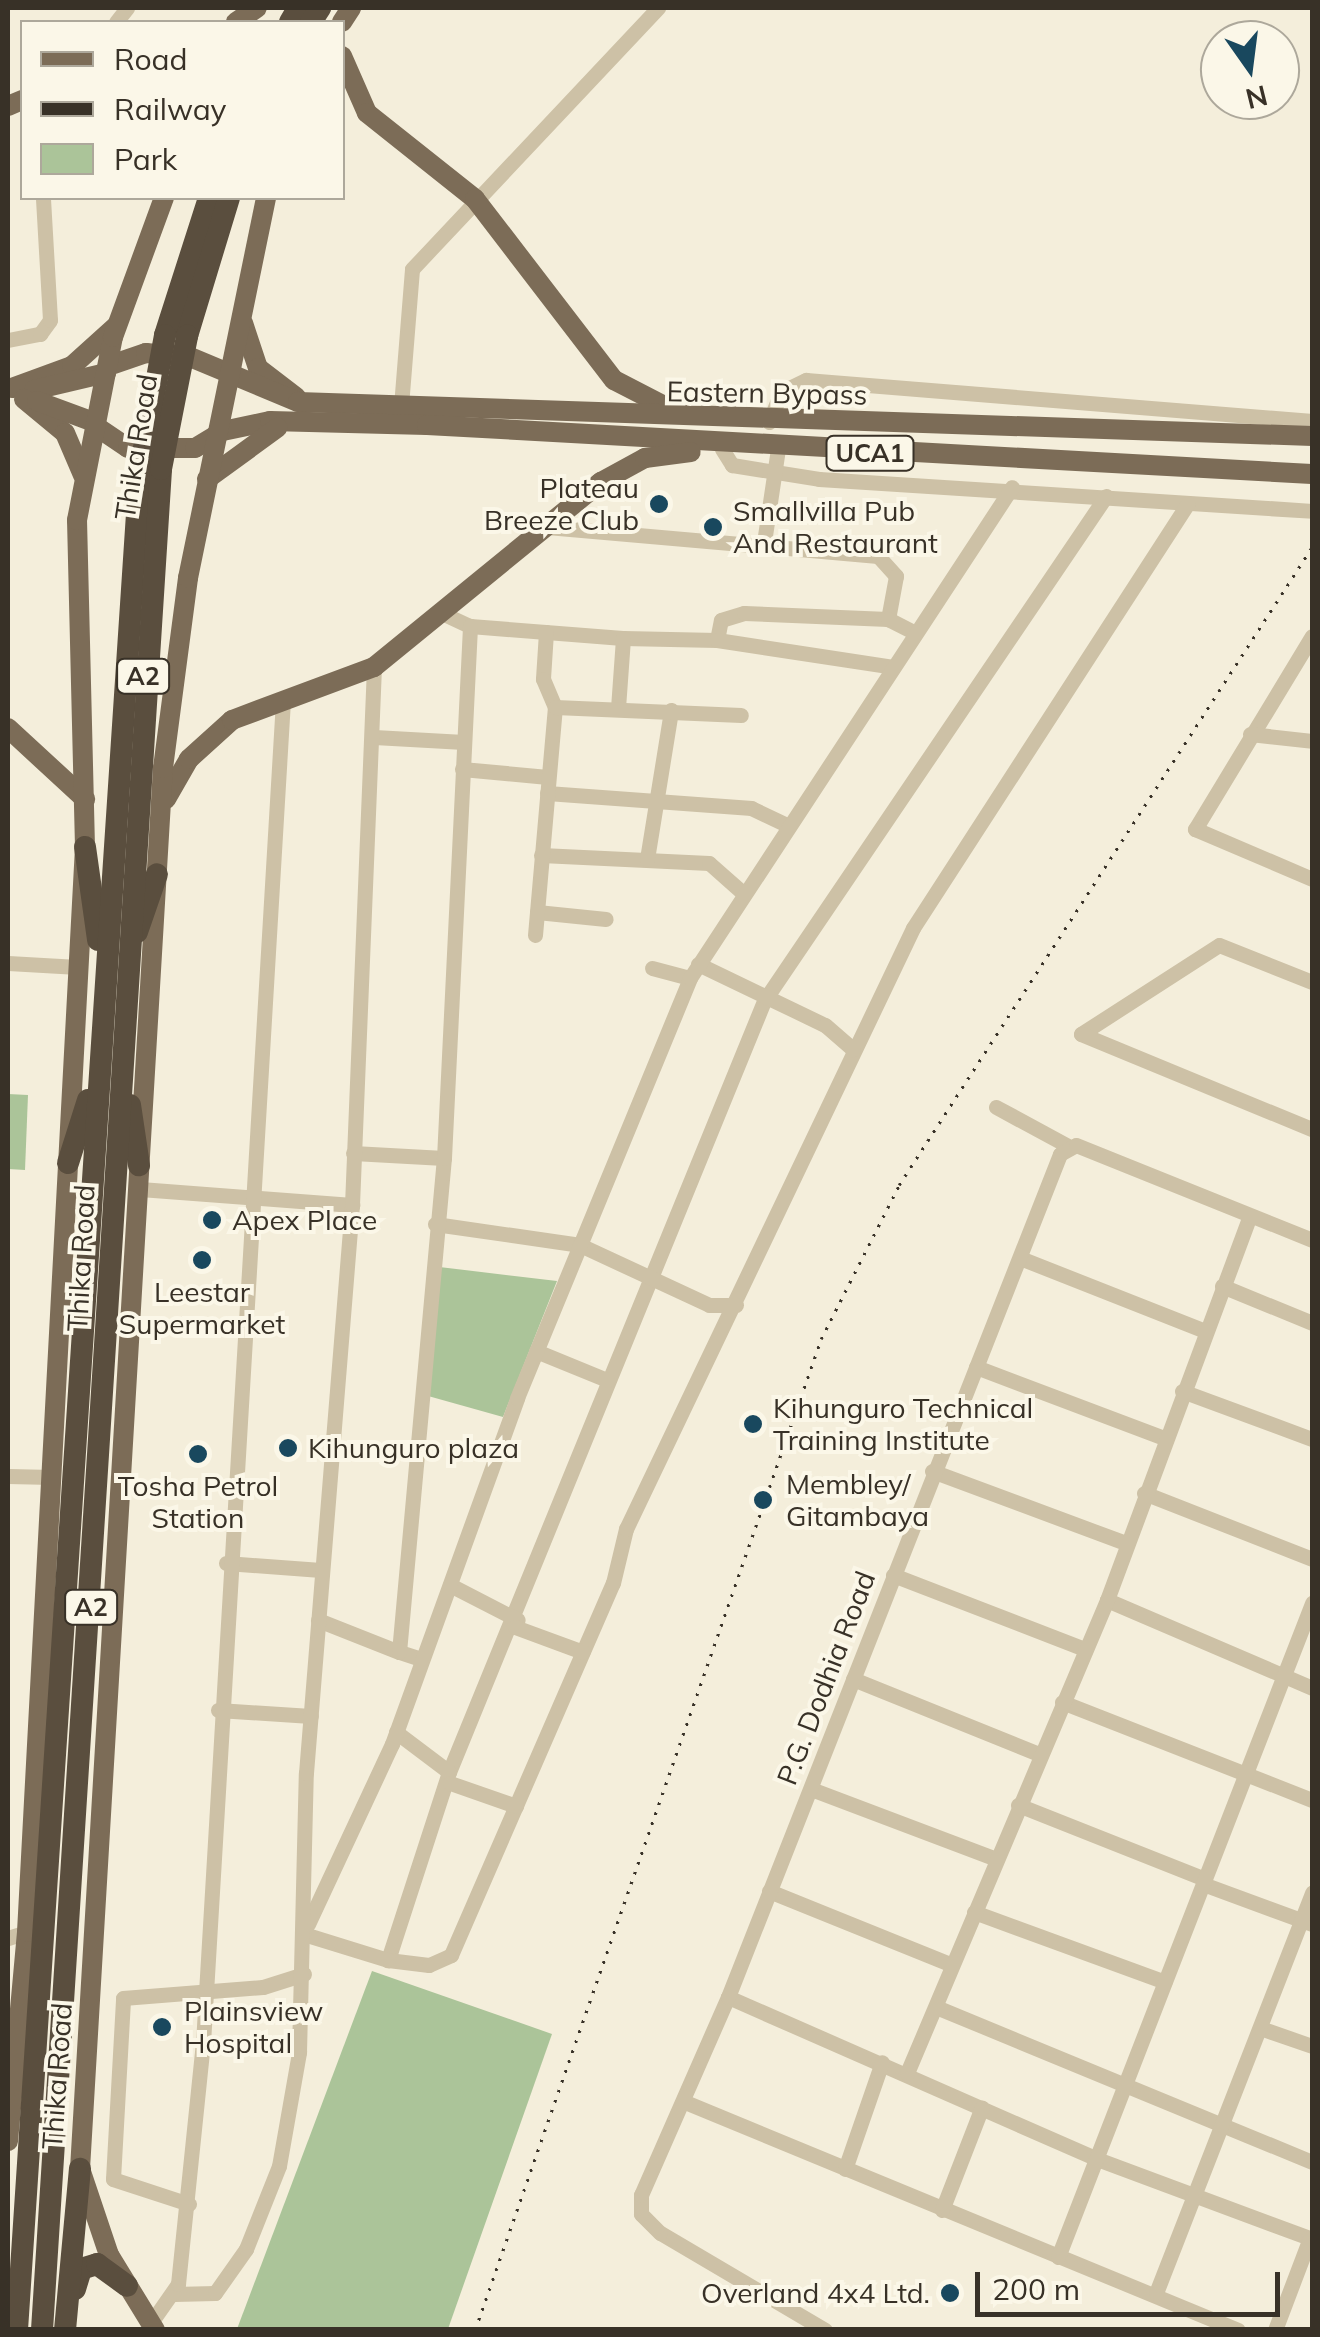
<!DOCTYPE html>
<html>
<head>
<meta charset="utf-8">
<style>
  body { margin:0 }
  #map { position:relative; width:1320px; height:2337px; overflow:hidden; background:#f4eedb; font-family:Mulish,sans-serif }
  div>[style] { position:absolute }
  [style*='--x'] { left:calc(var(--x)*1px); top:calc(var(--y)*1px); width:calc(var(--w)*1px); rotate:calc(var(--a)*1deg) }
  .green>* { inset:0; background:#abc499 }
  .minor>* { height:15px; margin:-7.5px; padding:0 7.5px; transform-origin:7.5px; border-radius:7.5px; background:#cdc1a6 }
  .major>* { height:20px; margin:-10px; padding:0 10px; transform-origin:10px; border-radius:10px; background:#7c6c57 }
  .highway>* { height:22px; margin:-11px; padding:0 11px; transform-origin:11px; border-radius:11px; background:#5a4e3e }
  .rail>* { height:2.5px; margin-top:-1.25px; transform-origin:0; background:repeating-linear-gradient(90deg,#383127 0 2.5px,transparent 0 10.5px) }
  .highway-bridge>* { height:22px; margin:-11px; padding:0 11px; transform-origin:11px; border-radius:11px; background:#5a4e3e }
  .dots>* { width:28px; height:28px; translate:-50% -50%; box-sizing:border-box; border:5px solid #fbf7e8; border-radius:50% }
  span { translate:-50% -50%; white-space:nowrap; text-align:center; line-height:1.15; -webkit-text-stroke:8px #fbf7e8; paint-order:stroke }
  .shield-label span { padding:2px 8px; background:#fbf7e8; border:2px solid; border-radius:8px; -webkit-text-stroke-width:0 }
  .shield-label { font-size:25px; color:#383127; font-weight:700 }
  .street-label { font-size:28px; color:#383127 }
  .poi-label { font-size:28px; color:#383127 }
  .right { translate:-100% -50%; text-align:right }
  .left { translate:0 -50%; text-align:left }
  .frame { position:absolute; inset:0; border:10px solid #383127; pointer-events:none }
  .legend { position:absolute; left:20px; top:20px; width:325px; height:180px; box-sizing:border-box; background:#fbf7e8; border:2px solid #ada89b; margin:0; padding:12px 18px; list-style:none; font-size:30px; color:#383127 }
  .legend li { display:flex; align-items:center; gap:20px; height:50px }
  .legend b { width:50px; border:2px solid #ada89b }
  .north { position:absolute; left:1200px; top:20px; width:100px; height:100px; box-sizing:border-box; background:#fbf7e8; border:2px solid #ada89b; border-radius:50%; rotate:166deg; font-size:28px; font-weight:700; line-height:40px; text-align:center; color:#383127 }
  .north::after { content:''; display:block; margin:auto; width:35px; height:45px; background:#19485e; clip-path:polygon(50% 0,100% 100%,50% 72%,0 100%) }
  .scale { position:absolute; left:975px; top:2272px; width:305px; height:45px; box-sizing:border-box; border:5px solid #383127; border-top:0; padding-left:12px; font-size:30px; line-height:35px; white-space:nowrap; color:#383127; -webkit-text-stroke:8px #fbf7e8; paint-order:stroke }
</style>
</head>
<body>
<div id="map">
  <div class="green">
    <div style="clip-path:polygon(8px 1094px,28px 1095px,25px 1170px,8px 1169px)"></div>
    <div style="clip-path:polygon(431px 1266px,557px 1281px,503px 1417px,421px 1394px)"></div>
    <div style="clip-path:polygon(372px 1971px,552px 2034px,448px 2329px,237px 2329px)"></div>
  </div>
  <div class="minor">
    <div style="--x:116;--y:22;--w:18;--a:-52"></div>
    <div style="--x:8;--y:340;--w:33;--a:-11"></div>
    <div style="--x:40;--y:334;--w:17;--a:-54"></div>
    <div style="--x:50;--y:320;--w:122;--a:-93.3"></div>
    <div style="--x:401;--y:406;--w:137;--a:-85.4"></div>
    <div style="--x:412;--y:269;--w:359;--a:-46.7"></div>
    <div style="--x:769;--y:422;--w:32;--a:-68"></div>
    <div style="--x:781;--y:392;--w:28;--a:-26"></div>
    <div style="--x:806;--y:380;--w:508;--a:4.63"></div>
    <div style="--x:722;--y:449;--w:19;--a:58"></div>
    <div style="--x:732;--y:465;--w:88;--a:9.1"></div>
    <div style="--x:819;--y:479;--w:494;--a:3.7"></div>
    <div style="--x:1106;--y:496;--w:610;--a:124.11"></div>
    <div style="--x:764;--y:1001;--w:833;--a:112.22"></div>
    <div style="--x:449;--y:1772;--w:198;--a:108"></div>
    <div style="--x:388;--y:1960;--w:41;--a:7"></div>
    <div style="--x:429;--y:1965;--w:24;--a:-24"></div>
    <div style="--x:451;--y:1955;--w:406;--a:-66.5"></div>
    <div style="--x:613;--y:1583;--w:56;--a:-76.5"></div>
    <div style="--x:626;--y:1529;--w:666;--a:-64.47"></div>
    <div style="--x:913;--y:928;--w:506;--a:-57.09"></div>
    <div style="--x:547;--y:527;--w:332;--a:5"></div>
    <div style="--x:878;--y:556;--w:27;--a:48"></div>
    <div style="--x:896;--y:576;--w:44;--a:100.5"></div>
    <div style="--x:763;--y:549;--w:101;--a:-81.5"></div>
    <div style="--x:446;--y:615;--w:26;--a:25"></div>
    <div style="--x:470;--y:626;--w:153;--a:4.5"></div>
    <div style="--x:623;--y:638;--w:94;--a:1.2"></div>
    <div style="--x:717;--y:640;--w:20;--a:-79"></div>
    <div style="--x:721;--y:620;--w:24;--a:-17"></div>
    <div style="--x:744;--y:613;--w:144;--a:2.4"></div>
    <div style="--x:888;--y:619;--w:30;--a:27"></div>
    <div style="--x:546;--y:632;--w:47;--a:93.7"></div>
    <div style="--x:543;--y:679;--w:30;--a:67"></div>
    <div style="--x:1312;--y:636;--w:226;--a:121.2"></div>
    <div style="--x:1195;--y:829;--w:127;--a:23.1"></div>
    <div style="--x:717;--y:640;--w:178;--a:8.7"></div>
    <div style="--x:618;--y:708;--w:70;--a:-85.9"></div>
    <div style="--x:1250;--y:734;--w:62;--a:6.4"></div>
    <div style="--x:374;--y:737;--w:90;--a:3.2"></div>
    <div style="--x:462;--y:769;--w:86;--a:5.3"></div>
    <div style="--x:547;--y:793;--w:205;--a:4.2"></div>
    <div style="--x:751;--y:808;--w:42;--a:25.3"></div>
    <div style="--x:541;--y:855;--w:168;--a:2.7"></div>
    <div style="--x:709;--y:863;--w:47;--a:41.5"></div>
    <div style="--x:647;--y:859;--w:151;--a:-80.8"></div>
    <div style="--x:537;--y:912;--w:69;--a:5.8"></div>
    <div style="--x:535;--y:935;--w:229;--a:-85"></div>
    <div style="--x:555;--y:707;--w:186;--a:2.5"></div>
    <div style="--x:8;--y:963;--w:70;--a:3.3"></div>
    <div style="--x:698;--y:964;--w:141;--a:25.7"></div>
    <div style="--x:825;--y:1025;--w:37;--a:41"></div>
    <div style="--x:652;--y:968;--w:39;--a:15"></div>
    <div style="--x:1312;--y:982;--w:100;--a:-158.3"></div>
    <div style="--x:1219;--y:945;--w:164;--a:147.2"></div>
    <div style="--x:1081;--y:1034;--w:250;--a:22.4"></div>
    <div style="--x:996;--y:1107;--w:82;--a:28.4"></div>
    <div style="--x:353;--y:1153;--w:91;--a:3.1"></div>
    <div style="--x:140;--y:1189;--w:213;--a:4.3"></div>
    <div style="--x:435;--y:1224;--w:147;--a:8.2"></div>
    <div style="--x:580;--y:1245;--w:142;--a:24.9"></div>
    <div style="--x:709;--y:1305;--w:27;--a:0"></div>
    <div style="--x:1020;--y:1258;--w:199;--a:21.5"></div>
    <div style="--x:1222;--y:1286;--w:97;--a:22.3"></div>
    <div style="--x:536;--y:1351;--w:77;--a:22.2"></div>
    <div style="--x:976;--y:1367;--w:201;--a:20.7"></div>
    <div style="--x:1182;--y:1391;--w:139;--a:20.3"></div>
    <div style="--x:932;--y:1471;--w:207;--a:20.4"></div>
    <div style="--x:8;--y:1476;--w:44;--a:1.3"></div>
    <div style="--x:1144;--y:1493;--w:180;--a:21.4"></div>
    <div style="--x:226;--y:1563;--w:95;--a:4.2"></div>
    <div style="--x:893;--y:1575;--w:206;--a:21.1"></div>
    <div style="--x:450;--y:1585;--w:76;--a:27.2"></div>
    <div style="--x:1107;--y:1600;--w:223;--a:23.2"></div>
    <div style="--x:318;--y:1620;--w:87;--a:21.6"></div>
    <div style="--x:515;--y:1627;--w:72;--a:20.2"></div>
    <div style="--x:421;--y:1659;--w:23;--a:-162"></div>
    <div style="--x:399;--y:1652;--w:496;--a:-84.8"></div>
    <div style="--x:444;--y:1158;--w:533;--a:-87.2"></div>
    <div style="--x:853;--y:1679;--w:201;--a:22"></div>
    <div style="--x:1062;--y:1702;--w:269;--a:21.4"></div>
    <div style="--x:218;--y:1710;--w:93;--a:3.7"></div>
    <div style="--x:396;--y:1732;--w:66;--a:37"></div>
    <div style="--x:450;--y:1783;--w:70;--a:19.2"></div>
    <div style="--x:811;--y:1789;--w:198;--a:20.7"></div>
    <div style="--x:1018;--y:1805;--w:201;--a:21.6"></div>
    <div style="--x:1203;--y:1884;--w:116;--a:20.2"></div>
    <div style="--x:769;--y:1891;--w:197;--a:22"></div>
    <div style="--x:974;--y:1912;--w:203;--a:20.1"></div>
    <div style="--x:308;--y:1924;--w:199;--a:-65"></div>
    <div style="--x:392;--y:1744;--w:368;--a:-70.1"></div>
    <div style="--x:517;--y:1398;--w:454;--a:-67.6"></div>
    <div style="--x:690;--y:978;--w:587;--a:-56.74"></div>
    <div style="--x:307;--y:1935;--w:85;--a:17.2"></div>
    <div style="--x:8;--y:1938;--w:20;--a:-18"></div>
    <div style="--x:728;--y:1997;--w:403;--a:23.7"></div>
    <div style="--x:1097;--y:2159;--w:229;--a:20.4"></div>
    <div style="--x:936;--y:2007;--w:407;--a:22.4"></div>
    <div style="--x:1260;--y:2028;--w:55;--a:19.1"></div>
    <div style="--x:907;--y:2073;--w:514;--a:-67.08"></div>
    <div style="--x:1107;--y:1600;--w:410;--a:-69.6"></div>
    <div style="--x:685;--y:2102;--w:598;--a:22.41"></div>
    <div style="--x:845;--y:2169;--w:113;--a:-70.9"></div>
    <div style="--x:189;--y:2204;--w:80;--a:-161.8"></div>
    <div style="--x:113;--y:2179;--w:181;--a:-86.8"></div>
    <div style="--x:123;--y:1998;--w:140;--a:-4.5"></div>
    <div style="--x:263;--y:1987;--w:43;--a:-17.6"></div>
    <div style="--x:942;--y:2210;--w:110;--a:-68.8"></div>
    <div style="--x:1058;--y:2257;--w:702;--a:-68.77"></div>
    <div style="--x:1156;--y:2293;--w:430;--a:-68.7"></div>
    <div style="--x:174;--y:2294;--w:41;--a:-1.4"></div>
    <div style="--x:215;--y:2293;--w:54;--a:-54.8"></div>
    <div style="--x:246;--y:2249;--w:89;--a:-68.3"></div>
    <div style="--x:279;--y:2166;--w:116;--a:-80"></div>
    <div style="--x:299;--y:2052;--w:279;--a:-88.6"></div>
    <div style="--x:306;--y:1773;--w:570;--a:-85.37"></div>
    <div style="--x:352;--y:1205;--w:538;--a:-87.66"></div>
    <div style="--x:150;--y:2324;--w:49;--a:-55"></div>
    <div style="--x:178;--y:2284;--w:242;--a:-84.1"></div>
    <div style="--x:203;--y:2043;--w:1344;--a:-86.59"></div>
    <div style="--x:825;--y:2330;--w:191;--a:-149.5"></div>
    <div style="--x:660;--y:2233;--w:27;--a:-135"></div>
    <div style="--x:641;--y:2214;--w:19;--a:-90"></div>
    <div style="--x:641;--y:2195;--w:216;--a:-66.3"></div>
    <div style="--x:728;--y:1997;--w:906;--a:-68.5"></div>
    <div style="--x:1060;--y:1154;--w:18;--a:-29"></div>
    <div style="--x:1076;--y:1145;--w:254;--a:21.9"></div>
    <div style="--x:1275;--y:2330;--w:98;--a:-69.2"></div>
  </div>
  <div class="major">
    <div style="--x:236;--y:22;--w:25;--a:-34"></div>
    <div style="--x:342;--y:22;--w:17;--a:-57"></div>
    <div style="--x:342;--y:56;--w:62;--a:66.3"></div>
    <div style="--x:367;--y:113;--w:138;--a:38.5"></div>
    <div style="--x:475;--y:199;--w:228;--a:52.5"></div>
    <div style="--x:614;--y:380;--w:68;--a:27.3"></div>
    <div style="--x:8;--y:106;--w:15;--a:-23"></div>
    <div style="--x:243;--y:323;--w:47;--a:71.6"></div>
    <div style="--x:258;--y:368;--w:48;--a:37.3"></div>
    <div style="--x:108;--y:366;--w:40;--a:-18.9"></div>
    <div style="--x:146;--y:353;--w:44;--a:5.2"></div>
    <div style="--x:190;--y:357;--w:117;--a:22.6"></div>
    <div style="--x:298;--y:402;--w:1015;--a:1.92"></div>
    <div style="--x:12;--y:388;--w:64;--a:-20.1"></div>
    <div style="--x:72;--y:366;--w:58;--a:-42.2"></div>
    <div style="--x:34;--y:390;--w:74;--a:-13.3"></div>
    <div style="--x:24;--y:399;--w:53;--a:39.7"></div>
    <div style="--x:65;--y:433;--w:46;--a:66.8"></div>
    <div style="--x:37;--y:401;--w:63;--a:20.4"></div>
    <div style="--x:97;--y:427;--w:37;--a:34"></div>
    <div style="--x:128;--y:448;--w:67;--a:0"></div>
    <div style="--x:195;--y:448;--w:27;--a:-31"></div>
    <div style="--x:218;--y:432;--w:53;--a:-11.9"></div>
    <div style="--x:270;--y:421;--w:157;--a:1.5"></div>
    <div style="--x:427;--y:425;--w:886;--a:3.17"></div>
    <div style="--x:207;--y:479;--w:87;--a:-36.1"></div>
    <div style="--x:8;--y:728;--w:105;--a:42.7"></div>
    <div style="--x:166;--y:799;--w:46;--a:-60.1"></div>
    <div style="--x:189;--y:759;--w:58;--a:-42.2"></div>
    <div style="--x:232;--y:720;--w:152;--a:-20.5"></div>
    <div style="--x:374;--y:667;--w:293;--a:-39.2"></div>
    <div style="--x:601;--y:482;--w:50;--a:-28.6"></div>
    <div style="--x:645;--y:458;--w:46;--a:-7.4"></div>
    <div style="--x:8;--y:2141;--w:210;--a:-84.8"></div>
    <div style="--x:27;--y:1932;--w:1087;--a:-86.94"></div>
    <div style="--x:85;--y:847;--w:327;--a:-91.4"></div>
    <div style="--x:77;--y:520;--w:187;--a:-78.9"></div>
    <div style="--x:113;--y:337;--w:148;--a:-69.9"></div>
    <div style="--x:155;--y:2330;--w:88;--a:-121.5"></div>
    <div style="--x:109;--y:2255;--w:91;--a:-108.6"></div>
    <div style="--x:80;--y:2169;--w:1403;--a:-86.61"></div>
    <div style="--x:163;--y:768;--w:192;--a:-82.5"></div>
    <div style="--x:188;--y:578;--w:388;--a:-78.4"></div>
  </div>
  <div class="highway">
    <div style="--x:290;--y:22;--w:16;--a:-60"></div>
    <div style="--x:311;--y:22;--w:17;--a:-57"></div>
    <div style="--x:165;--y:335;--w:144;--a:-72.2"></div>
    <div style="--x:187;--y:336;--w:144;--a:-73.1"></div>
    <div style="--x:85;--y:847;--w:94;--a:82"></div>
    <div style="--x:137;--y:932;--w:61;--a:-71"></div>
    <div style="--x:130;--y:1105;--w:61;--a:81.5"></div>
    <div style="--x:68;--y:1163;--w:66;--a:-72.4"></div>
    <div style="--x:75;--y:2289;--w:21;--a:-73"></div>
    <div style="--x:81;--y:2269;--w:17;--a:-17"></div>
    <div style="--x:97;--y:2264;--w:37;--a:36"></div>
    <div style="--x:17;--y:2330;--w:1865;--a:-86.22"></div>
    <div style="--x:42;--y:2330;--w:1865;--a:-86.34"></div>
    <div style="--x:65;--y:2330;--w:162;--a:-84.7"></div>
  </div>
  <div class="rail">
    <div style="--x:475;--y:2330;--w:1050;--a:-70.75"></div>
    <div style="--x:821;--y:1339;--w:173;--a:-63.1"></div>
    <div style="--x:899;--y:1185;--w:760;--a:-57.08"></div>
  </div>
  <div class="highway-bridge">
    <div style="--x:140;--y:469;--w:136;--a:-79.4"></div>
    <div style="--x:161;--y:469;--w:136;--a:-78.9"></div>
  </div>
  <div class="dots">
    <div style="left:659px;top:504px;background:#19485e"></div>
    <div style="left:713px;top:527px;background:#19485e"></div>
    <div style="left:212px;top:1220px;background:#19485e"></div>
    <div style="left:202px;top:1260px;background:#19485e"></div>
    <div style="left:753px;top:1424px;background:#19485e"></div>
    <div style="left:288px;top:1448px;background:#19485e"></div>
    <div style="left:198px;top:1454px;background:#19485e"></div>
    <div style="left:763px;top:1500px;background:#19485e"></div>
    <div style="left:162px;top:2027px;background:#19485e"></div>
    <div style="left:950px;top:2293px;background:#19485e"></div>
  </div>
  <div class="shield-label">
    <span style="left:870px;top:453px">UCA1</span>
    <span style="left:143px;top:676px">A2</span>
    <span style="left:91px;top:1607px">A2</span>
  </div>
  <div class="street-label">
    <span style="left:767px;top:393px;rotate:1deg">Eastern Bypass</span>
    <span style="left:136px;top:447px;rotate:-81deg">Thika Road</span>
    <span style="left:81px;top:1258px;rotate:-87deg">Thika Road</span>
    <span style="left:826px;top:1678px;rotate:-69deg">P.G. Dodhia Road</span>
    <span style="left:57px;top:2076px;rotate:-86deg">Thika Road</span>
  </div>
  <div class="poi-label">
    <span class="right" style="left:639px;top:504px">Plateau<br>Breeze Club</span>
    <span class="left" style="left:733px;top:527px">Smallvilla Pub<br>And Restaurant</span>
    <span class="left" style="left:232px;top:1220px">Apex Place</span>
    <span style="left:202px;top:1308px">Leestar<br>Supermarket</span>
    <span class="left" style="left:773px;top:1424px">Kihunguro Technical<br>Training Institute</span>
    <span class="left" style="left:308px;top:1448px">Kihunguro plaza</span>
    <span class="left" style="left:786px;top:1500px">Membley/<br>Gitambaya</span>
    <span style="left:198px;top:1502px">Tosha Petrol<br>Station</span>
    <span class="left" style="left:184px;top:2027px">Plainsview<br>Hospital</span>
    <span class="right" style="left:930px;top:2293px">Overland 4x4 Ltd.</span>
  </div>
  <div class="frame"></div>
  <ul class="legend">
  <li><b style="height:12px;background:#7c6c57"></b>Road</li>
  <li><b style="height:12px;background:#383127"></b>Railway</li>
  <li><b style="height:28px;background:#abc499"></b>Park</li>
  </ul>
  <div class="north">N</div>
  <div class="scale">200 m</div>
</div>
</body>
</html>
